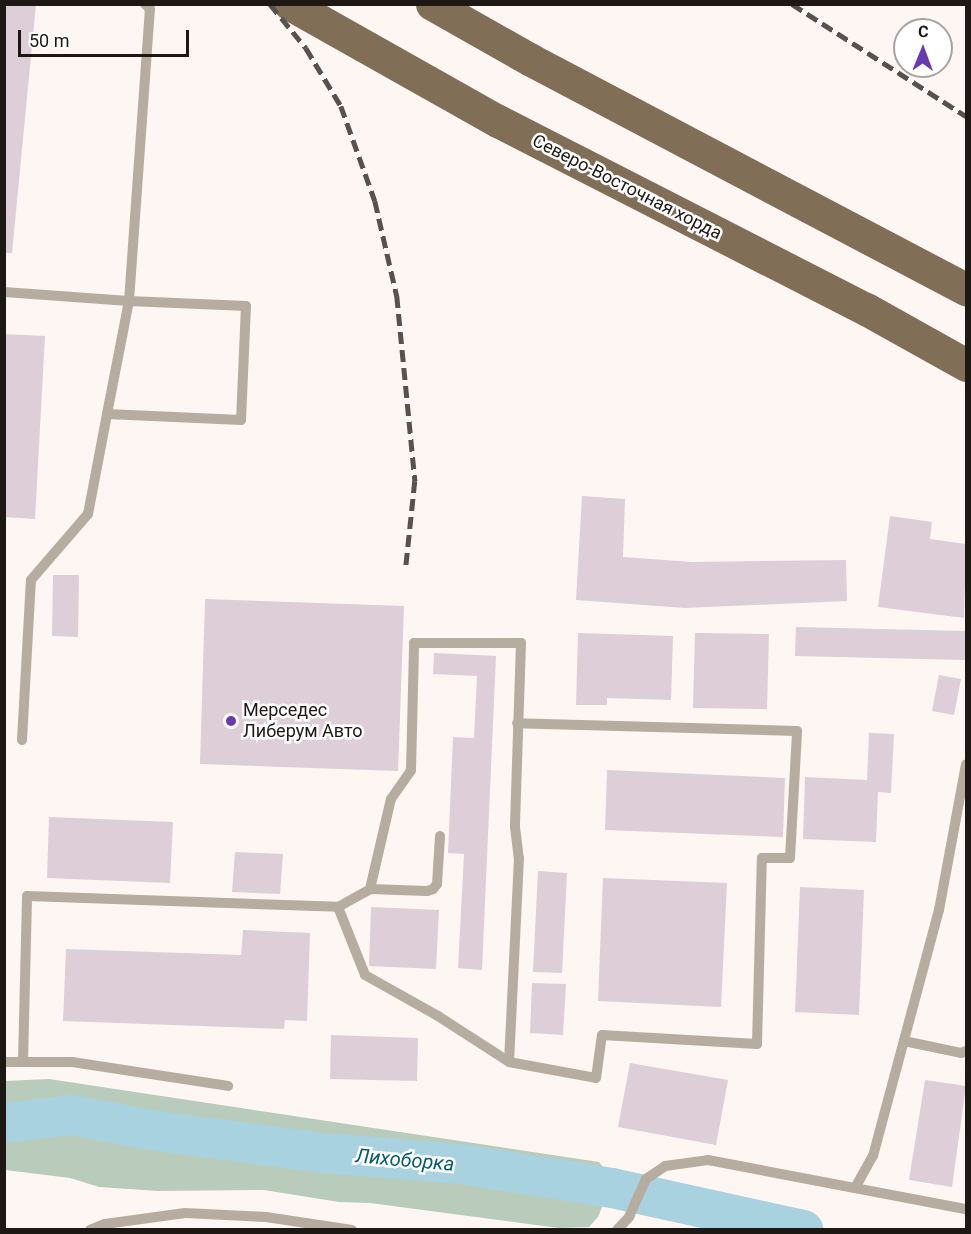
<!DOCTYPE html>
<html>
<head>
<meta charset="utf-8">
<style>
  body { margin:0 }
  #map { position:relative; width:971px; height:1234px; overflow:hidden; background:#fdf6f2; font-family:Roboto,sans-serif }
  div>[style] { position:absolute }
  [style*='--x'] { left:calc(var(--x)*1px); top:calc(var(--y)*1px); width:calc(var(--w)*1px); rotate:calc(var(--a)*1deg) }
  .green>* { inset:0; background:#b9ccbb }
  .river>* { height:40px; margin:-20px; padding:0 20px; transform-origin:20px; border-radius:20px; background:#a8d2df }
  .building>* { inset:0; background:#ddced8 }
  .service>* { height:10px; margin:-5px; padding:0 5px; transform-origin:5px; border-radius:5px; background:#b7aca0 }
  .primary>* { height:33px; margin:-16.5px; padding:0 16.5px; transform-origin:16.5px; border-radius:16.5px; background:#806e57 }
  .rail>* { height:4.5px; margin-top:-2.25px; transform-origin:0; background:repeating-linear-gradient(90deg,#58524e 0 12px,transparent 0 18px) }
  .dots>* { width:16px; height:16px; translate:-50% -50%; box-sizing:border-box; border:3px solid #fff; border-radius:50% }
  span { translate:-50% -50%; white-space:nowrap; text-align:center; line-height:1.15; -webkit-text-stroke:5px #fff; paint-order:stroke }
  .street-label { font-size:18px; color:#1e1815 }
  .poi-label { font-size:18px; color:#1e1815 }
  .left { translate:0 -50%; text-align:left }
  .water-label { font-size:20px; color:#055c6f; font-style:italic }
  .frame { position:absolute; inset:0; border:6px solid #1e1815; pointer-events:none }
  .north { position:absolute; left:893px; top:18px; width:60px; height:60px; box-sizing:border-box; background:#fff; border:2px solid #a5a3a1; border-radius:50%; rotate:1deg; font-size:16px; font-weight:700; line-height:24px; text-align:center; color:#1e1815 }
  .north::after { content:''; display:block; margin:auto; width:21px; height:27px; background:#6a38af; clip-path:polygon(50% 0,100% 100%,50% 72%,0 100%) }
  .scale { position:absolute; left:18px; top:30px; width:171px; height:27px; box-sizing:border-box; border:3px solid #1e1815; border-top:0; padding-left:8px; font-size:18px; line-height:21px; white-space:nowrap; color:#1e1815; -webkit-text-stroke:4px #fff; paint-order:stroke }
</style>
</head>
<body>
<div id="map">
  <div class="green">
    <div style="clip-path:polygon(49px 1079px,599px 1162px,608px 1173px,609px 1190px,598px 1217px,589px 1227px,559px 1228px,370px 1203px,339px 1202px,264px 1190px,158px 1191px,99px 1187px,70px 1178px,5px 1170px,5px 1081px)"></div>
  </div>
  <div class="river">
    <div style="--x:4;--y:1123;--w:67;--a:-6.8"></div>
    <div style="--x:71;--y:1115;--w:86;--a:10.7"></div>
    <div style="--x:156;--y:1131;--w:169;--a:7.5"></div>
    <div style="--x:324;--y:1153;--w:136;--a:4.6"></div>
    <div style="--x:460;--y:1164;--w:154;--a:9"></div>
    <div style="--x:612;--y:1188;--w:196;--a:12.4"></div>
  </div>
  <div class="building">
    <div style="clip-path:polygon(4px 4px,36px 4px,12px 253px,4px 253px)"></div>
    <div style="clip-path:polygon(4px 334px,45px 336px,35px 519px,4px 517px)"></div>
    <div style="clip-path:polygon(582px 496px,625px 499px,623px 557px,692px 562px,846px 560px,847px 601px,685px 608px,576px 600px)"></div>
    <div style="clip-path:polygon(890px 516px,932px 522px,930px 539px,966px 544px,964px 618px,878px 607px)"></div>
    <div style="clip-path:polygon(53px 575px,79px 575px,78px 637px,52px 636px)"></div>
    <div style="clip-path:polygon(205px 599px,404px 606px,398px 771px,200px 764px)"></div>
    <div style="clip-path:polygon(796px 627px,965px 631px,965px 660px,795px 656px)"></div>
    <div style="clip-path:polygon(578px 633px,673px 636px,671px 700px,607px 698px,607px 705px,576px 705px)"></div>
    <div style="clip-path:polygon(695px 633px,769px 634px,767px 709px,693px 708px)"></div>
    <div style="clip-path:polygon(434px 653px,496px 656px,482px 970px,458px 968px,464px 854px,448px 853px,453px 737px,474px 738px,477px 676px,433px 674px)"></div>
    <div style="clip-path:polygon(939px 675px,961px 679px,954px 715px,932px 711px)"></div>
    <div style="clip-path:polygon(869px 733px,894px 734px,891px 793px,878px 792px,876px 842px,803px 839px,805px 777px,867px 780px)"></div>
    <div style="clip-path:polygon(607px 770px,785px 778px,783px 837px,605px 830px)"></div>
    <div style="clip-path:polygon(49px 817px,173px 822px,170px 883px,47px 878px)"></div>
    <div style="clip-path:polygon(235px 852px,283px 854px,280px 894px,232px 892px)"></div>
    <div style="clip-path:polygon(538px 871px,567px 873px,562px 973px,533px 972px)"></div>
    <div style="clip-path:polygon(603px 878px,727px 883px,721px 1007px,598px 1001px)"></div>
    <div style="clip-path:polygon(800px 887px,864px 890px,859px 1015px,795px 1012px)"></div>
    <div style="clip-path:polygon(371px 907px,439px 910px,436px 969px,369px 966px)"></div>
    <div style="clip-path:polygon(243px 930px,310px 933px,307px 1021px,285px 1020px,284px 1029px,63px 1021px,66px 949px,241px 955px)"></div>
    <div style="clip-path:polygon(532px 983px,566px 984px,563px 1035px,530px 1033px)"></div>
    <div style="clip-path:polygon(331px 1035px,418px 1038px,417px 1081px,330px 1079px)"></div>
    <div style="clip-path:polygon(630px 1063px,728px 1080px,716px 1145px,618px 1127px)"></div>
    <div style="clip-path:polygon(925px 1080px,966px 1086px,952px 1187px,909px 1180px)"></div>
  </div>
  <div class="service">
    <div style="--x:4;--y:292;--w:125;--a:4.1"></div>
    <div style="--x:129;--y:301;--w:293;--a:-85.9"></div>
    <div style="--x:150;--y:9;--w:7;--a:-135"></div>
    <div style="--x:22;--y:740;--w:160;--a:-86.8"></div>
    <div style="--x:31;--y:580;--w:87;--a:-49.2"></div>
    <div style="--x:88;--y:514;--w:102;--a:-79.2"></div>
    <div style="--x:107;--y:414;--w:115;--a:-79"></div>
    <div style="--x:129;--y:301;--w:117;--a:2.4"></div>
    <div style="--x:246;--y:306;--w:114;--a:92.5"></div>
    <div style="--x:241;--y:420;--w:134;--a:-177.4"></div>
    <div style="--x:370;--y:889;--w:57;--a:2"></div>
    <div style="--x:427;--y:891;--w:6;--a:-18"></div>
    <div style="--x:433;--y:889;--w:6;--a:-51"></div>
    <div style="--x:437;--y:884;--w:48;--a:-86.4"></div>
    <div style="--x:338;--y:907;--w:73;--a:68.3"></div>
    <div style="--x:365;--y:975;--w:84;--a:29.3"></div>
    <div style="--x:438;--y:1016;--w:85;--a:32.9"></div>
    <div style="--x:509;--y:1062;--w:88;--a:10.4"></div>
    <div style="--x:596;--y:1078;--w:43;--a:-82.1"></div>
    <div style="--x:602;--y:1035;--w:155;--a:3.3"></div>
    <div style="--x:757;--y:1044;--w:186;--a:-88.5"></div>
    <div style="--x:762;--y:858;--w:28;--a:0"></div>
    <div style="--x:790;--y:858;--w:127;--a:-86.8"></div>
    <div style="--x:797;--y:731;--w:280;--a:-178.4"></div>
    <div style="--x:904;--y:1041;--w:58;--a:11.9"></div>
    <div style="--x:961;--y:1053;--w:5;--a:-22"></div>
    <div style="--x:4;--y:1062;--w:68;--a:0"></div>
    <div style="--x:72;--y:1062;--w:158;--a:8.7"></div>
    <div style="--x:23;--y:1062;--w:166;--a:-88.6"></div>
    <div style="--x:27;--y:896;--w:311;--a:2"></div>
    <div style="--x:338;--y:907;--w:37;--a:-29"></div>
    <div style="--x:370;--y:889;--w:92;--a:-76.9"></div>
    <div style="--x:391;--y:799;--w:35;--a:-55"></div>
    <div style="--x:411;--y:770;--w:127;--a:-88.6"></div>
    <div style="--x:414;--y:643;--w:107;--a:0"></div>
    <div style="--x:521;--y:643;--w:184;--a:91.9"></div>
    <div style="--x:515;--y:827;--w:31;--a:83"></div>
    <div style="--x:519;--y:858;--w:204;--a:92.8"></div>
    <div style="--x:855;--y:1188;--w:37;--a:-61"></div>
    <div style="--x:873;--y:1156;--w:255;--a:-75"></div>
    <div style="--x:939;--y:910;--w:148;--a:-79.5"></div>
    <div style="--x:90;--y:1230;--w:16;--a:-22"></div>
    <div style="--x:105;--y:1224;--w:81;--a:-7.8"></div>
    <div style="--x:185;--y:1213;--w:81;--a:2.8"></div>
    <div style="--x:266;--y:1217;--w:87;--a:8.6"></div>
    <div style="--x:617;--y:1230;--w:18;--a:-47"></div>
    <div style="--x:629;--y:1217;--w:42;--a:-65.9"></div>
    <div style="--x:646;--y:1179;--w:23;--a:-34"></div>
    <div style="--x:665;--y:1166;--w:43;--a:-7.9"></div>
    <div style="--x:708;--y:1160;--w:263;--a:10.8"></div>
  </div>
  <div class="primary">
    <div style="--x:290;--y:4;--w:239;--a:29.4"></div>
    <div style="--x:498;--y:121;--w:413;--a:27.1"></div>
    <div style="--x:866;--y:309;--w:115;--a:29.2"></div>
    <div style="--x:432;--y:4;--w:114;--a:29.5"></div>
    <div style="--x:531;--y:60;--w:492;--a:27.8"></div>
  </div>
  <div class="rail">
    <div style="--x:270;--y:4;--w:57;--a:50.7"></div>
    <div style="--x:306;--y:48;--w:68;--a:58.9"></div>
    <div style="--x:341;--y:106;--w:101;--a:70.3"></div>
    <div style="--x:375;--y:201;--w:98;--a:77"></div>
    <div style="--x:397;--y:296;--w:186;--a:84.4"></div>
    <div style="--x:415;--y:481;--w:86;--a:96"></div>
    <div style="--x:792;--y:4;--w:207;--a:32.8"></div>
  </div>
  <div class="dots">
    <div style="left:231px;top:721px;background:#6a38af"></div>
  </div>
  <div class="street-label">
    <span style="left:627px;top:187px;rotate:27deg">Северо-Восточная хорда</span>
  </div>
  <div class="poi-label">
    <span class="left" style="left:243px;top:721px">Мерседес<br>Либерум Авто</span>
  </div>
  <div class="water-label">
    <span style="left:405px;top:1160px;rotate:5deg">Лихоборка</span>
  </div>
  <div class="frame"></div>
  <div class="north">С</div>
  <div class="scale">50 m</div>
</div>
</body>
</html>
